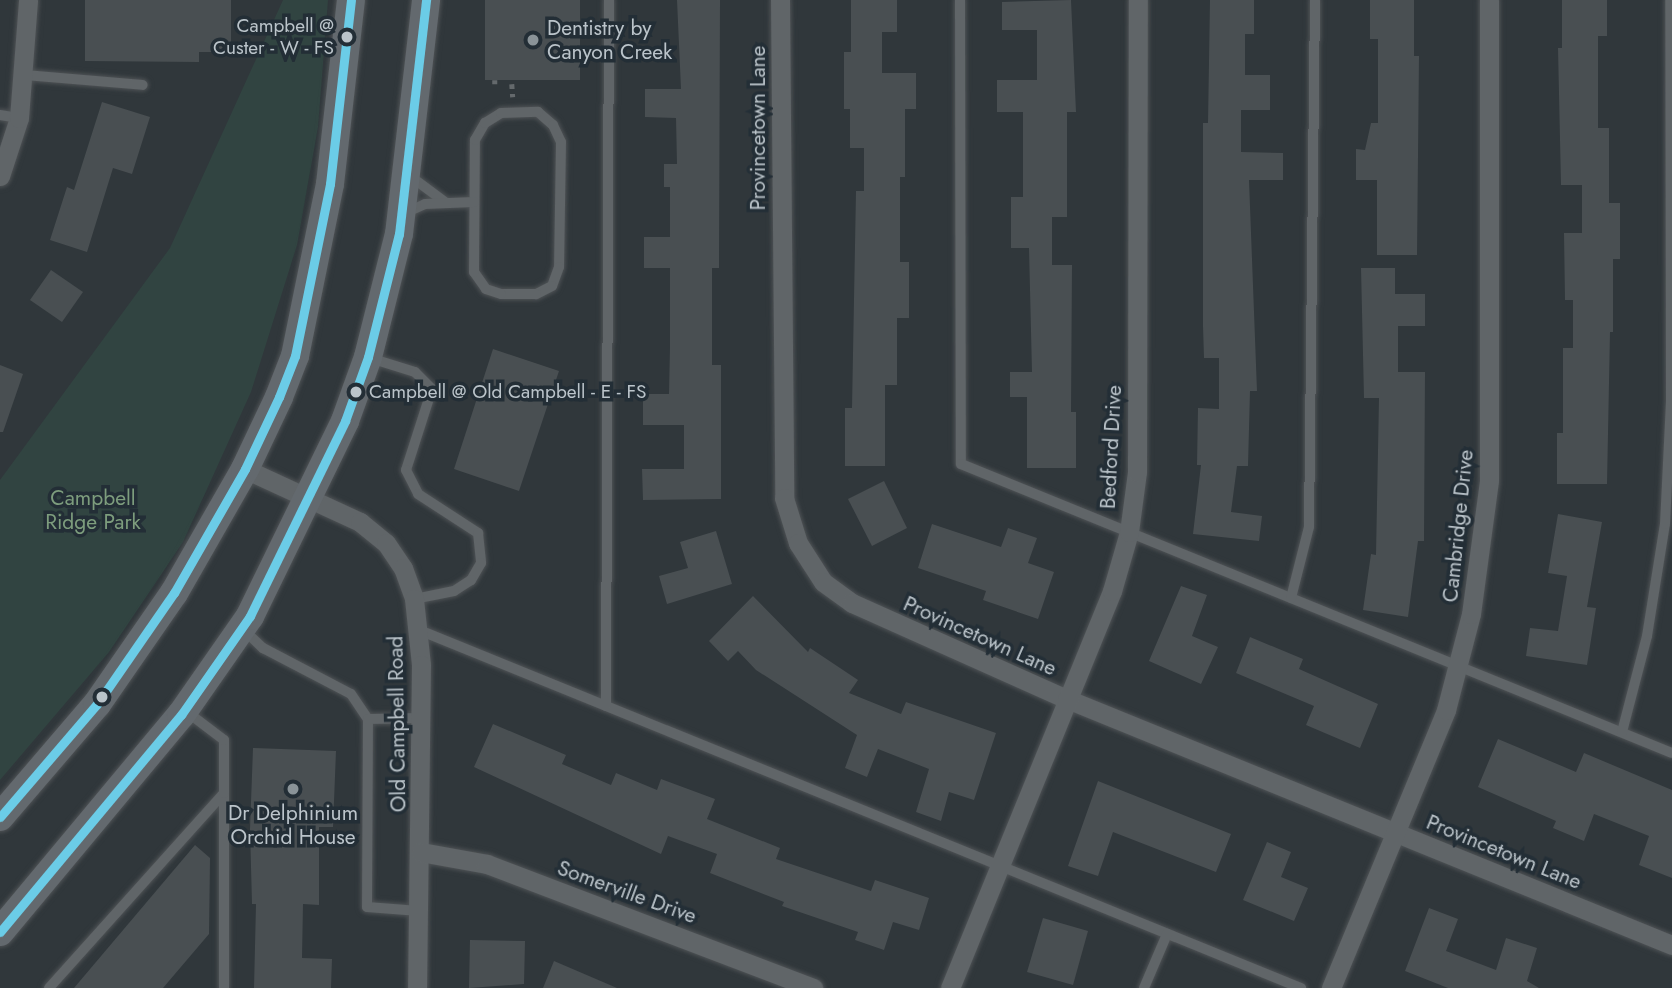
<!DOCTYPE html>
<html>
<head>
<meta charset="utf-8">
<style>
  body { margin:0 }
  #map { position:relative; width:1672px; height:988px; overflow:hidden; background:#30373b; font-family:Jost,sans-serif }
  div>[style] { position:absolute }
  [style*='--x'] { left:calc(var(--x)*1px); top:calc(var(--y)*1px); width:calc(var(--w)*1px); rotate:calc(var(--a)*1deg) }
  .green>* { inset:0; background:#314441 }
  .building>* { inset:0; background:#494f52 }
  .path>* { height:4.5px; margin-top:-2.25px; transform-origin:0; background:repeating-linear-gradient(90deg,#64696c 0 5px,transparent 0 10px) }
  .roads { filter:drop-shadow(0 0 2px #4e5255) drop-shadow(0 0 2px #4e5255) }
  .service>* { height:10px; margin:-5px; padding:0 5px; transform-origin:5px; border-radius:5px; background:#606568 }
  .minor>* { height:19px; margin:-9.5px; padding:0 9.5px; transform-origin:9.5px; border-radius:9.5px; background:#606568 }
  .secondary>* { height:28px; margin:-14px; padding:0 14px; transform-origin:14px; border-radius:14px; background:#63696e }
  .bus-1>* { height:9px; margin:-4.5px; padding:0 4.5px; transform-origin:4.5px; border-radius:4.5px; background:#6bcce7 }
  .dots>* { width:19px; height:19px; translate:-50% -50%; box-sizing:border-box; border:4px solid #232e36; border-radius:50% }
  span { translate:-50% -50%; white-space:nowrap; text-align:center; line-height:1.15; -webkit-text-stroke:7px #232e36; paint-order:stroke }
  .bus-label { font-size:19px; color:#bbc4ca }
  .right { translate:-100% -50%; text-align:right }
  .left { translate:0 -50%; text-align:left }
  .poi-label { font-size:21px; color:#bbc4ca }
  .street-label { font-size:21px; color:#bbc4ca }
  .park-label { font-size:21px; color:#7d9d7d }
</style>
</head>
<body>
<div id="map">
  <div class="green">
    <div style="clip-path:polygon(283px 0,328px 0,318px 127px,297px 245px,251px 392px,183px 542px,109px 652px,0 780px,0 480px,170px 248px)"></div>
  </div>
  <div class="building">
    <div style="clip-path:polygon(85px 0,231px 0,231px 52px,199px 52px,199px 62px,85px 61px)"></div>
    <div style="clip-path:polygon(485px 0,580px 0,580px 80px,485px 80px)"></div>
    <div style="clip-path:polygon(677px 0,720px 0,719px 268px,712px 268px,712px 365px,721px 365px,721px 499px,643px 500px,642px 469px,684px 469px,684px 425px,643px 425px,643px 394px,669px 394px,670px 347px,670px 268px,644px 268px,644px 237px,670px 237px,670px 187px,664px 187px,664px 164px,677px 164px,676px 118px,645px 117px,645px 89px,681px 89px)"></div>
    <div style="clip-path:polygon(851px 0,897px 0,897px 32px,882px 32px,882px 73px,916px 73px,916px 109px,905px 109px,905px 177px,900px 177px,900px 262px,909px 262px,909px 318px,897px 318px,897px 385px,885px 385px,885px 466px,845px 466px,845px 408px,852px 408px,856px 191px,864px 191px,864px 148px,850px 148px,850px 109px,844px 109px,844px 52px,851px 52px)"></div>
    <div style="clip-path:polygon(1071px 0,1076px 112px,1067px 112px,1067px 217px,1052px 217px,1052px 265px,1072px 265px,1071px 412px,1076px 412px,1076px 468px,1027px 468px,1027px 397px,1010px 397px,1010px 372px,1032px 372px,1029px 248px,1011px 248px,1011px 197px,1023px 197px,1023px 112px,997px 112px,997px 80px,1037px 80px,1037px 30px,1002px 30px,1002px 2px)"></div>
    <div style="clip-path:polygon(1210px 0,1254px 0,1254px 34px,1245px 34px,1245px 75px,1270px 75px,1270px 110px,1241px 110px,1241px 152px,1283px 153px,1283px 180px,1249px 180px,1257px 391px,1250px 391px,1248px 466px,1237px 466px,1231px 512px,1262px 516px,1259px 541px,1193px 534px,1201px 465px,1197px 465px,1198px 408px,1219px 409px,1219px 358px,1204px 358px,1203px 326px,1203px 123px,1208px 123px)"></div>
    <div style="clip-path:polygon(1370px 0,1414px 0,1414px 56px,1419px 56px,1417px 255px,1377px 255px,1377px 180px,1356px 180px,1356px 149px,1365px 150px,1371px 123px,1378px 123px,1378px 39px,1370px 39px)"></div>
    <div style="clip-path:polygon(1562px 0,1607px 0,1607px 36px,1598px 36px,1598px 128px,1609px 128px,1609px 203px,1620px 203px,1620px 259px,1613px 259px,1613px 332px,1610px 332px,1607px 484px,1557px 484px,1557px 433px,1563px 433px,1563px 348px,1573px 348px,1573px 300px,1565px 300px,1564px 233px,1582px 233px,1582px 185px,1561px 185px,1558px 48px,1562px 48px)"></div>
    <div style="clip-path:polygon(102px 102px,150px 117px,132px 174px,113px 168px,87px 252px,50px 240px,67px 187px,74px 190px)"></div>
    <div style="clip-path:polygon(1361px 268px,1395px 268px,1395px 294px,1425px 294px,1425px 326px,1398px 326px,1398px 372px,1425px 372px,1424px 541px,1418px 541px,1408px 617px,1363px 610px,1371px 554px,1376px 555px,1379px 398px,1364px 398px)"></div>
    <div style="clip-path:polygon(51px 270px,83px 292px,62px 322px,30px 300px)"></div>
    <div style="clip-path:polygon(493px 349px,559px 371px,519px 491px,454px 469px)"></div>
    <div style="clip-path:polygon(0 365px,23px 374px,3px 432px,0 432px)"></div>
    <div style="clip-path:polygon(884px 481px,907px 528px,872px 546px,848px 499px)"></div>
    <div style="clip-path:polygon(1558px 514px,1602px 522px,1587px 607px,1596px 608px,1587px 665px,1526px 656px,1530px 628px,1558px 631px,1567px 576px,1548px 573px)"></div>
    <div style="clip-path:polygon(932px 524px,1001px 547px,1008px 528px,1037px 538px,1028px 563px,1054px 572px,1038px 619px,983px 600px,986px 591px,918px 568px)"></div>
    <div style="clip-path:polygon(716px 531px,732px 584px,667px 604px,659px 576px,688px 568px,680px 542px)"></div>
    <div style="clip-path:polygon(1181px 586px,1207px 595px,1192px 636px,1218px 647px,1201px 684px,1149px 661px)"></div>
    <div style="clip-path:polygon(753px 596px,808px 652px,810px 648px,858px 680px,849px 693px,901px 714px,906px 702px,996px 733px,974px 800px,949px 792px,941px 821px,916px 812px,929px 769px,878px 749px,867px 777px,845px 768px,857px 735px,756px 670px,738px 651px,728px 661px,709px 641px)"></div>
    <div style="clip-path:polygon(1250px 637px,1303px 659px,1299px 669px,1378px 704px,1360px 748px,1306px 725px,1314px 706px,1236px 673px)"></div>
    <div style="clip-path:polygon(493px 724px,566px 755px,562px 764px,611px 785px,616px 773px,657px 790px,661px 779px,715px 799px,707px 819px,780px 848px,776px 859px,871px 891px,875px 880px,929px 898px,919px 930px,893px 922px,884px 950px,855px 940px,858px 932px,782px 906px,784px 902px,710px 873px,717px 854px,668px 836px,661px 854px,474px 767px)"></div>
    <div style="clip-path:polygon(1498px 739px,1576px 772px,1584px 753px,1672px 790px,1672px 878px,1639px 865px,1649px 836px,1594px 814px,1584px 841px,1553px 828px,1556px 821px,1478px 787px)"></div>
    <div style="clip-path:polygon(253px 748px,336px 751px,333px 827px,319px 827px,319px 905px,303px 904px,302px 958px,332px 959px,331px 988px,254px 988px,256px 904px,252px 904px,250px 829px)"></div>
    <div style="clip-path:polygon(1098px 781px,1231px 834px,1216px 872px,1113px 832px,1098px 876px,1068px 866px)"></div>
    <div style="clip-path:polygon(1267px 842px,1291px 852px,1281px 877px,1308px 888px,1294px 921px,1243px 900px)"></div>
    <div style="clip-path:polygon(195px 845px,210px 858px,209px 934px,163px 988px,74px 988px)"></div>
    <div style="clip-path:polygon(1429px 908px,1458px 919px,1446px 951px,1496px 970px,1506px 938px,1537px 948px,1527px 981px,1539px 988px,1448px 988px,1405px 971px)"></div>
    <div style="clip-path:polygon(1043px 918px,1088px 931px,1073px 985px,1027px 972px)"></div>
    <div style="clip-path:polygon(470px 940px,525px 941px,524px 984px,469px 988px)"></div>
    <div style="clip-path:polygon(554px 961px,617px 988px,543px 988px)"></div>
  </div>
  <div class="path">
    <div style="--x:495;--y:80;--w:4;--a:90"></div>
    <div style="--x:512;--y:84;--w:13;--a:86"></div>
  </div>
  <div class="roads">
    <div class="service">
      <div style="--x:960;--y:0;--w:464;--a:89.9"></div>
      <div style="--x:961;--y:464;--w:767;--a:22.12"></div>
      <div style="--x:25;--y:75;--w:118;--a:4.8"></div>
      <div style="--x:538;--y:112;--w:20;--a:41"></div>
      <div style="--x:553;--y:125;--w:19;--a:65"></div>
      <div style="--x:561;--y:142;--w:125;--a:90.9"></div>
      <div style="--x:559;--y:267;--w:20;--a:110"></div>
      <div style="--x:552;--y:286;--w:18;--a:153"></div>
      <div style="--x:536;--y:294;--w:35;--a:180"></div>
      <div style="--x:501;--y:294;--w:16;--a:-162"></div>
      <div style="--x:486;--y:289;--w:21;--a:-125"></div>
      <div style="--x:474;--y:272;--w:132;--a:-89.6"></div>
      <div style="--x:475;--y:140;--w:20;--a:-60"></div>
      <div style="--x:485;--y:123;--w:19;--a:-32"></div>
      <div style="--x:501;--y:113;--w:37;--a:-2"></div>
      <div style="--x:0;--y:115;--w:19;--a:9"></div>
      <div style="--x:410;--y:176;--w:44;--a:36.6"></div>
      <div style="--x:405;--y:213;--w:22;--a:-24"></div>
      <div style="--x:425;--y:204;--w:49;--a:-2.3"></div>
      <div style="--x:370;--y:358;--w:47;--a:17.3"></div>
      <div style="--x:415;--y:372;--w:24;--a:45"></div>
      <div style="--x:432;--y:389;--w:85;--a:107.8"></div>
      <div style="--x:406;--y:470;--w:27;--a:63"></div>
      <div style="--x:418;--y:494;--w:72;--a:33"></div>
      <div style="--x:478;--y:533;--w:30;--a:84"></div>
      <div style="--x:481;--y:563;--w:20;--a:120"></div>
      <div style="--x:471;--y:580;--w:20;--a:147"></div>
      <div style="--x:454;--y:591;--w:41;--a:168.7"></div>
      <div style="--x:1291;--y:598;--w:73;--a:-75.8"></div>
      <div style="--x:1309;--y:527;--w:527;--a:-89.35"></div>
      <div style="--x:243;--y:629;--w:28;--a:44"></div>
      <div style="--x:263;--y:648;--w:99;--a:27.6"></div>
      <div style="--x:351;--y:694;--w:30;--a:56"></div>
      <div style="--x:419;--y:630;--w:952;--a:22.09"></div>
      <div style="--x:606;--y:706;--w:706;--a:-89.76"></div>
      <div style="--x:1622;--y:732;--w:99;--a:-75.4"></div>
      <div style="--x:1647;--y:636;--w:113;--a:-80.9"></div>
      <div style="--x:1665;--y:524;--w:123;--a:-87.2"></div>
      <div style="--x:1671;--y:401;--w:401;--a:-90.1"></div>
      <div style="--x:224;--y:793;--w:195;--a:90"></div>
      <div style="--x:419;--y:911;--w:52;--a:-175.6"></div>
      <div style="--x:367;--y:907;--w:188;--a:-89.7"></div>
      <div style="--x:368;--y:719;--w:53;--a:-1.1"></div>
      <div style="--x:49;--y:988;--w:262;--a:-48.1"></div>
      <div style="--x:224;--y:793;--w:53;--a:-90"></div>
      <div style="--x:224;--y:740;--w:48;--a:-142.7"></div>
      <div style="--x:1144;--y:988;--w:59;--a:-66.9"></div>
    </div>
    <div class="minor">
      <div style="--x:780;--y:0;--w:498;--a:89.5"></div>
      <div style="--x:784;--y:498;--w:47;--a:72.7"></div>
      <div style="--x:798;--y:543;--w:46;--a:57.3"></div>
      <div style="--x:823;--y:582;--w:36;--a:36"></div>
      <div style="--x:852;--y:603;--w:235;--a:24.1"></div>
      <div style="--x:1067;--y:699;--w:653;--a:22.13"></div>
      <div style="--x:0;--y:176;--w:61;--a:-71.9"></div>
      <div style="--x:19;--y:118;--w:118;--a:-85.6"></div>
      <div style="--x:245;--y:469;--w:127;--a:24.7"></div>
      <div style="--x:360;--y:522;--w:33;--a:39"></div>
      <div style="--x:386;--y:543;--w:30;--a:56"></div>
      <div style="--x:403;--y:568;--w:33;--a:70"></div>
      <div style="--x:414;--y:599;--w:66;--a:83.9"></div>
      <div style="--x:421;--y:665;--w:323;--a:90.7"></div>
      <div style="--x:421;--y:852;--w:67;--a:10.3"></div>
      <div style="--x:487;--y:864;--w:349;--a:20.8"></div>
      <div style="--x:950;--y:988;--w:429;--a:-67.8"></div>
      <div style="--x:1112;--y:591;--w:61;--a:-73.9"></div>
      <div style="--x:1129;--y:532;--w:61;--a:-82.4"></div>
      <div style="--x:1137;--y:472;--w:472;--a:-89.9"></div>
      <div style="--x:1331;--y:988;--w:301;--a:-67.5"></div>
      <div style="--x:1446;--y:710;--w:99;--a:-75.4"></div>
      <div style="--x:1471;--y:614;--w:135;--a:-82.3"></div>
      <div style="--x:1489;--y:480;--w:480;--a:-90"></div>
    </div>
    <div class="secondary">
      <div style="--x:0;--y:817;--w:149;--a:-49.4"></div>
      <div style="--x:97;--y:704;--w:135;--a:-55.3"></div>
      <div style="--x:174;--y:593;--w:143;--a:-60.2"></div>
      <div style="--x:245;--y:469;--w:80;--a:-64.7"></div>
      <div style="--x:279;--y:397;--w:44;--a:-68.7"></div>
      <div style="--x:295;--y:356;--w:176;--a:-78.5"></div>
      <div style="--x:330;--y:184;--w:185;--a:-83.5"></div>
      <div style="--x:0;--y:932;--w:283;--a:-50.2"></div>
      <div style="--x:181;--y:715;--w:121;--a:-55.1"></div>
      <div style="--x:250;--y:616;--w:217;--a:-64"></div>
      <div style="--x:345;--y:421;--w:68;--a:-70.2"></div>
      <div style="--x:368;--y:357;--w:127;--a:-75.9"></div>
      <div style="--x:399;--y:234;--w:236;--a:-83.4"></div>
    </div>
  </div>
  <div class="bus-1">
    <div style="--x:0;--y:817;--w:149;--a:-49.4"></div>
    <div style="--x:97;--y:704;--w:135;--a:-55.3"></div>
    <div style="--x:174;--y:593;--w:143;--a:-60.2"></div>
    <div style="--x:245;--y:469;--w:80;--a:-64.7"></div>
    <div style="--x:279;--y:397;--w:44;--a:-68.7"></div>
    <div style="--x:295;--y:356;--w:176;--a:-78.5"></div>
    <div style="--x:330;--y:184;--w:185;--a:-83.5"></div>
    <div style="--x:0;--y:932;--w:283;--a:-50.2"></div>
    <div style="--x:181;--y:715;--w:121;--a:-55.1"></div>
    <div style="--x:250;--y:616;--w:217;--a:-64"></div>
    <div style="--x:345;--y:421;--w:68;--a:-70.2"></div>
    <div style="--x:368;--y:357;--w:127;--a:-75.9"></div>
    <div style="--x:399;--y:234;--w:236;--a:-83.4"></div>
  </div>
  <div class="dots">
    <div style="left:347px;top:37px;background:#bbc4ca"></div>
    <div style="left:533px;top:40px;background:#8a9398"></div>
    <div style="left:356px;top:392px;background:#bbc4ca"></div>
    <div style="left:102px;top:697px;background:#bbc4ca"></div>
    <div style="left:293px;top:789px;background:#8a9398"></div>
  </div>
  <div class="bus-label">
    <span class="right" style="left:334px;top:37px">Campbell @<br>Custer - W - FS</span>
    <span class="left" style="left:369px;top:392px">Campbell @ Old Campbell - E - FS</span>
  </div>
  <div class="poi-label">
    <span class="left" style="left:547px;top:40px">Dentistry by<br>Canyon Creek</span>
    <span style="left:293px;top:825px">Dr Delphinium<br>Orchid House</span>
  </div>
  <div class="street-label">
    <span style="left:758px;top:128px;rotate:-90deg">Provincetown Lane</span>
    <span style="left:1111px;top:447px;rotate:-87deg">Bedford Drive</span>
    <span style="left:1458px;top:526px;rotate:-84deg">Cambridge Drive</span>
    <span style="left:980px;top:636px;rotate:24deg">Provincetown Lane</span>
    <span style="left:397px;top:724px;rotate:-91deg">Old Campbell Road</span>
    <span style="left:1504px;top:852px;rotate:22deg">Provincetown Lane</span>
    <span style="left:627px;top:892px;rotate:20deg">Somerville Drive</span>
  </div>
  <div class="park-label">
    <span style="left:93px;top:510px">Campbell<br>Ridge Park</span>
  </div>
</div>
</body>
</html>
